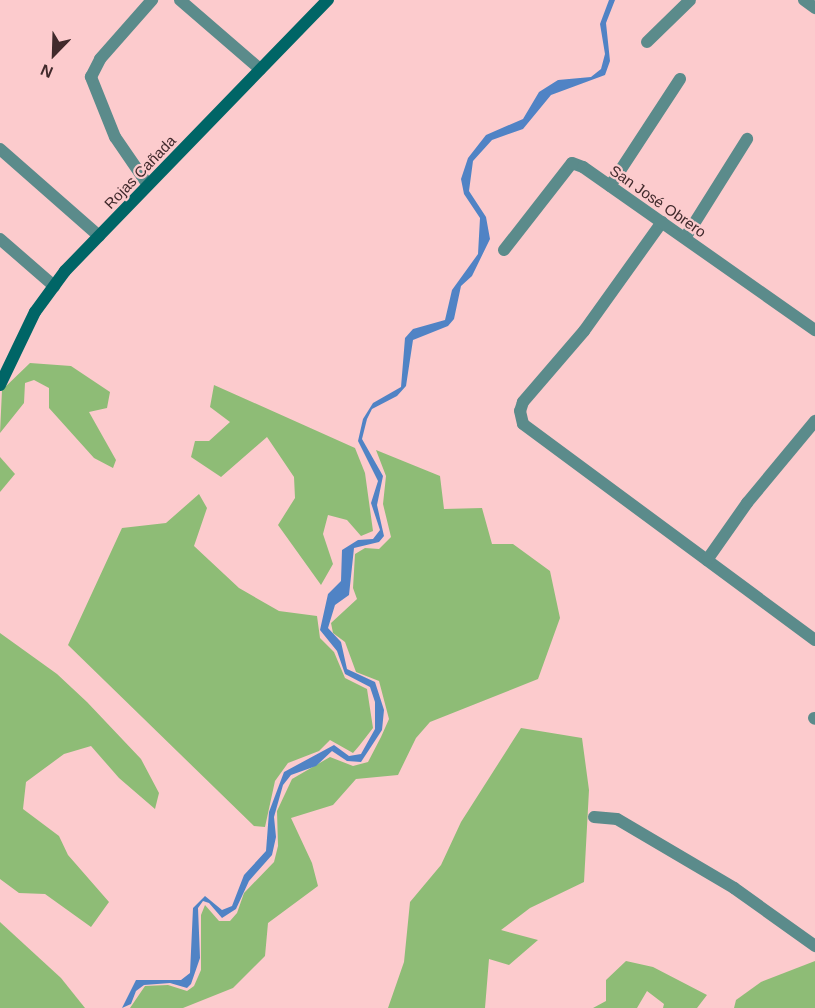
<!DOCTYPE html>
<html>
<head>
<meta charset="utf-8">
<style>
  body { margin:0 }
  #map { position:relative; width:815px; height:1008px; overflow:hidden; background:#fccbcd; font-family:Helvetica,sans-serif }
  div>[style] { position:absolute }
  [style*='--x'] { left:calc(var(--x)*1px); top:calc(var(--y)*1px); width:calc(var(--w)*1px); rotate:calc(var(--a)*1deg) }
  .green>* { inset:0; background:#8ebc76 }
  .water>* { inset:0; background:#5083c5 }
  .street>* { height:12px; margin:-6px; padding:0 6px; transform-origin:6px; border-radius:6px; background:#5b8b8b }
  .secondary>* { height:12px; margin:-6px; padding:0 6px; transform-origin:6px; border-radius:6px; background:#006566 }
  span { translate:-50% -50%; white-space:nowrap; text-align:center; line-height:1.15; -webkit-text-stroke:4.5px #fccbcd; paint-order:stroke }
  .street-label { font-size:15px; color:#412a2c }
  .north { position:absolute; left:24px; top:24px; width:60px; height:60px; -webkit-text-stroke:4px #fccbcd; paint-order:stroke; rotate:203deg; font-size:16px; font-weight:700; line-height:24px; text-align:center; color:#412a2c }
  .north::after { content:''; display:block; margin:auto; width:21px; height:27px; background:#412a2c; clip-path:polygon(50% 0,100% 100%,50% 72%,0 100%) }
</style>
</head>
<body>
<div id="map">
  <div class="green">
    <div style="clip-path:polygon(30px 363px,71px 366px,110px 392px,107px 408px,89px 412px,116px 460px,113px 468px,94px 458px,49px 408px,49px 388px,34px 380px,25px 383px,24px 403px,0 433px,2px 390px)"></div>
    <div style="clip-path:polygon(214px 385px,355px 448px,365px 473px,373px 531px,361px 536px,347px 520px,328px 515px,323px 534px,333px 564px,321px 585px,278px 525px,295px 498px,294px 477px,267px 437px,221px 477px,191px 457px,195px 441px,209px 441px,230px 422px,210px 407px)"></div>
    <div style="clip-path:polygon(376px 450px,440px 476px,444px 509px,482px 508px,492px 544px,513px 544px,550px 571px,560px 618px,538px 679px,430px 722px,416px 738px,398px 775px,356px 779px,333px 805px,291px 818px,312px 863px,318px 886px,268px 923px,265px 956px,233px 988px,183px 1008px,130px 1008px,145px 986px,168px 985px,187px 991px,194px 986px,201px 970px,201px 915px,205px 905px,219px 921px,230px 921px,237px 913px,244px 893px,274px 862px,278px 846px,277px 811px,292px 779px,330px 757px,353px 766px,368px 762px,381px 737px,389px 719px,379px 681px,356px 672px,345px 642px,333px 633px,331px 623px,357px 599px,353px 588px,355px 554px,365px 548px,379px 549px,391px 537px,383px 504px,386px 476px)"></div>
    <div style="clip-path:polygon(0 457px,15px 474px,0 492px)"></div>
    <div style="clip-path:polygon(199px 494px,207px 508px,194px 546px,239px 588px,279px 611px,317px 616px,320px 638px,334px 652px,345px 678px,367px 689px,373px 728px,359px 746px,353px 753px,330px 740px,319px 751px,288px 763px,275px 781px,265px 827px,254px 826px,68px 645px,122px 528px,166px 523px)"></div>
    <div style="clip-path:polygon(0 633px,57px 674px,87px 702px,141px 759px,159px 793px,155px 809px,119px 778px,91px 746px,64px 754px,26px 782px,23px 809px,59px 836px,68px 855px,109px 902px,91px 927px,45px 894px,19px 893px,0 879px)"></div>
    <div style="clip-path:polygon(521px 728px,582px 738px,589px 790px,584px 882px,530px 908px,501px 930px,538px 940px,509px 965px,489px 959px,485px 1008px,388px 1008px,404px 962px,410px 902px,441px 865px,461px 822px)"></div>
    <div style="clip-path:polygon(0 922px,61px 978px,85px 1008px,0 1008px)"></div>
    <div style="clip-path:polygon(626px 961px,653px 967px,707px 995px,697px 1008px,663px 1008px,664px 1004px,647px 991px,637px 1008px,593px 1008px,606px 1001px,606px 980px)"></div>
    <div style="clip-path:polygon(815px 961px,815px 1008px,734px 1008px,736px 1000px,761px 982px)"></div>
  </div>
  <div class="water">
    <div style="clip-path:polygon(609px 0,615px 0,606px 23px,610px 61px,605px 75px,551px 95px,523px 129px,492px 140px,473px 161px,469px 191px,486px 217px,490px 239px,472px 276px,461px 286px,454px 319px,448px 326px,413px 340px,406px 386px,397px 396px,372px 409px,367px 419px,362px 439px,383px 476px,377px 505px,384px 536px,379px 542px,354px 548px,349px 595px,335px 605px,328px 628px,341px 642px,347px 669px,375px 682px,384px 710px,382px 730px,361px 762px,347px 761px,332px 751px,316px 766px,291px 775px,283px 785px,274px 817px,276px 837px,272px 855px,249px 881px,236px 909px,222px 918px,209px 903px,203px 901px,198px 908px,200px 958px,191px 984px,187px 988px,170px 983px,144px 985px,136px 991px,131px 1004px,122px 1008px,136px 980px,181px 980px,190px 973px,193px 908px,205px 896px,222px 910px,232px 906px,244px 875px,266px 851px,269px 812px,284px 772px,334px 745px,349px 756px,361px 754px,375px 729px,375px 702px,370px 687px,345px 674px,337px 651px,320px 630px,328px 594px,341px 581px,342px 550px,358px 540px,373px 539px,380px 530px,371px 503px,378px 481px,358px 441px,363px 419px,373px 403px,401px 387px,405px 338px,413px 329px,445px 320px,452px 290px,478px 254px,480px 218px,464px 194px,461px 179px,468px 158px,486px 135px,523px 119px,539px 92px,558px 80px,591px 77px,601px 69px,605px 54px,600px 24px)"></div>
  </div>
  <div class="street">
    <div style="--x:180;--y:0;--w:106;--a:40.8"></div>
    <div style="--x:804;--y:0;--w:14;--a:36"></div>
    <div style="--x:647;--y:42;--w:60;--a:-44.3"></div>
    <div style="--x:0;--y:149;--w:132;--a:41.3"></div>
    <div style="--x:148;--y:185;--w:58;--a:-124.5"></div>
    <div style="--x:115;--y:137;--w:65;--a:-111.8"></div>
    <div style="--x:91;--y:77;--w:20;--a:-63"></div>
    <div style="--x:100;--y:59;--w:79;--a:-48.6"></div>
    <div style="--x:610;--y:186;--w:128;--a:-56.8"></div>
    <div style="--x:662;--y:222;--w:134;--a:125.6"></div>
    <div style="--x:584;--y:331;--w:94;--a:130.7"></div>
    <div style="--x:523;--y:402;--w:9;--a:108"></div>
    <div style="--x:520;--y:411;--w:13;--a:77"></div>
    <div style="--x:523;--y:424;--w:363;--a:36.5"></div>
    <div style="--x:685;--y:238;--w:117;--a:-57.9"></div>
    <div style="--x:0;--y:239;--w:72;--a:41"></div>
    <div style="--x:504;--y:250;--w:110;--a:-52"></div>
    <div style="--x:572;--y:163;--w:12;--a:20"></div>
    <div style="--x:583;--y:167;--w:284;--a:35.1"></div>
    <div style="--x:707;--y:560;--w:70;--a:-54.9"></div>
    <div style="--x:747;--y:503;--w:107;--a:-50.3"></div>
    <div style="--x:814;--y:718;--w:1;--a:45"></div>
    <div style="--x:594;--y:817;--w:23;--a:5"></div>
    <div style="--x:617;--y:819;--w:136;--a:30.5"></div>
    <div style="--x:734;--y:888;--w:100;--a:35.6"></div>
  </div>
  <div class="secondary">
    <div style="--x:0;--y:385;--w:81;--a:-64.4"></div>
    <div style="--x:35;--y:312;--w:51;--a:-53.8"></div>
    <div style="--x:65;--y:271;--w:378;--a:-45.9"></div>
  </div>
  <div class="street-label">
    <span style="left:140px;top:172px;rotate:-46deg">Rojas Cañada</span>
    <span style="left:658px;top:201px;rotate:35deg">San José Obrero</span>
  </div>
  <div class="north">N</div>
</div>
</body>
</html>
